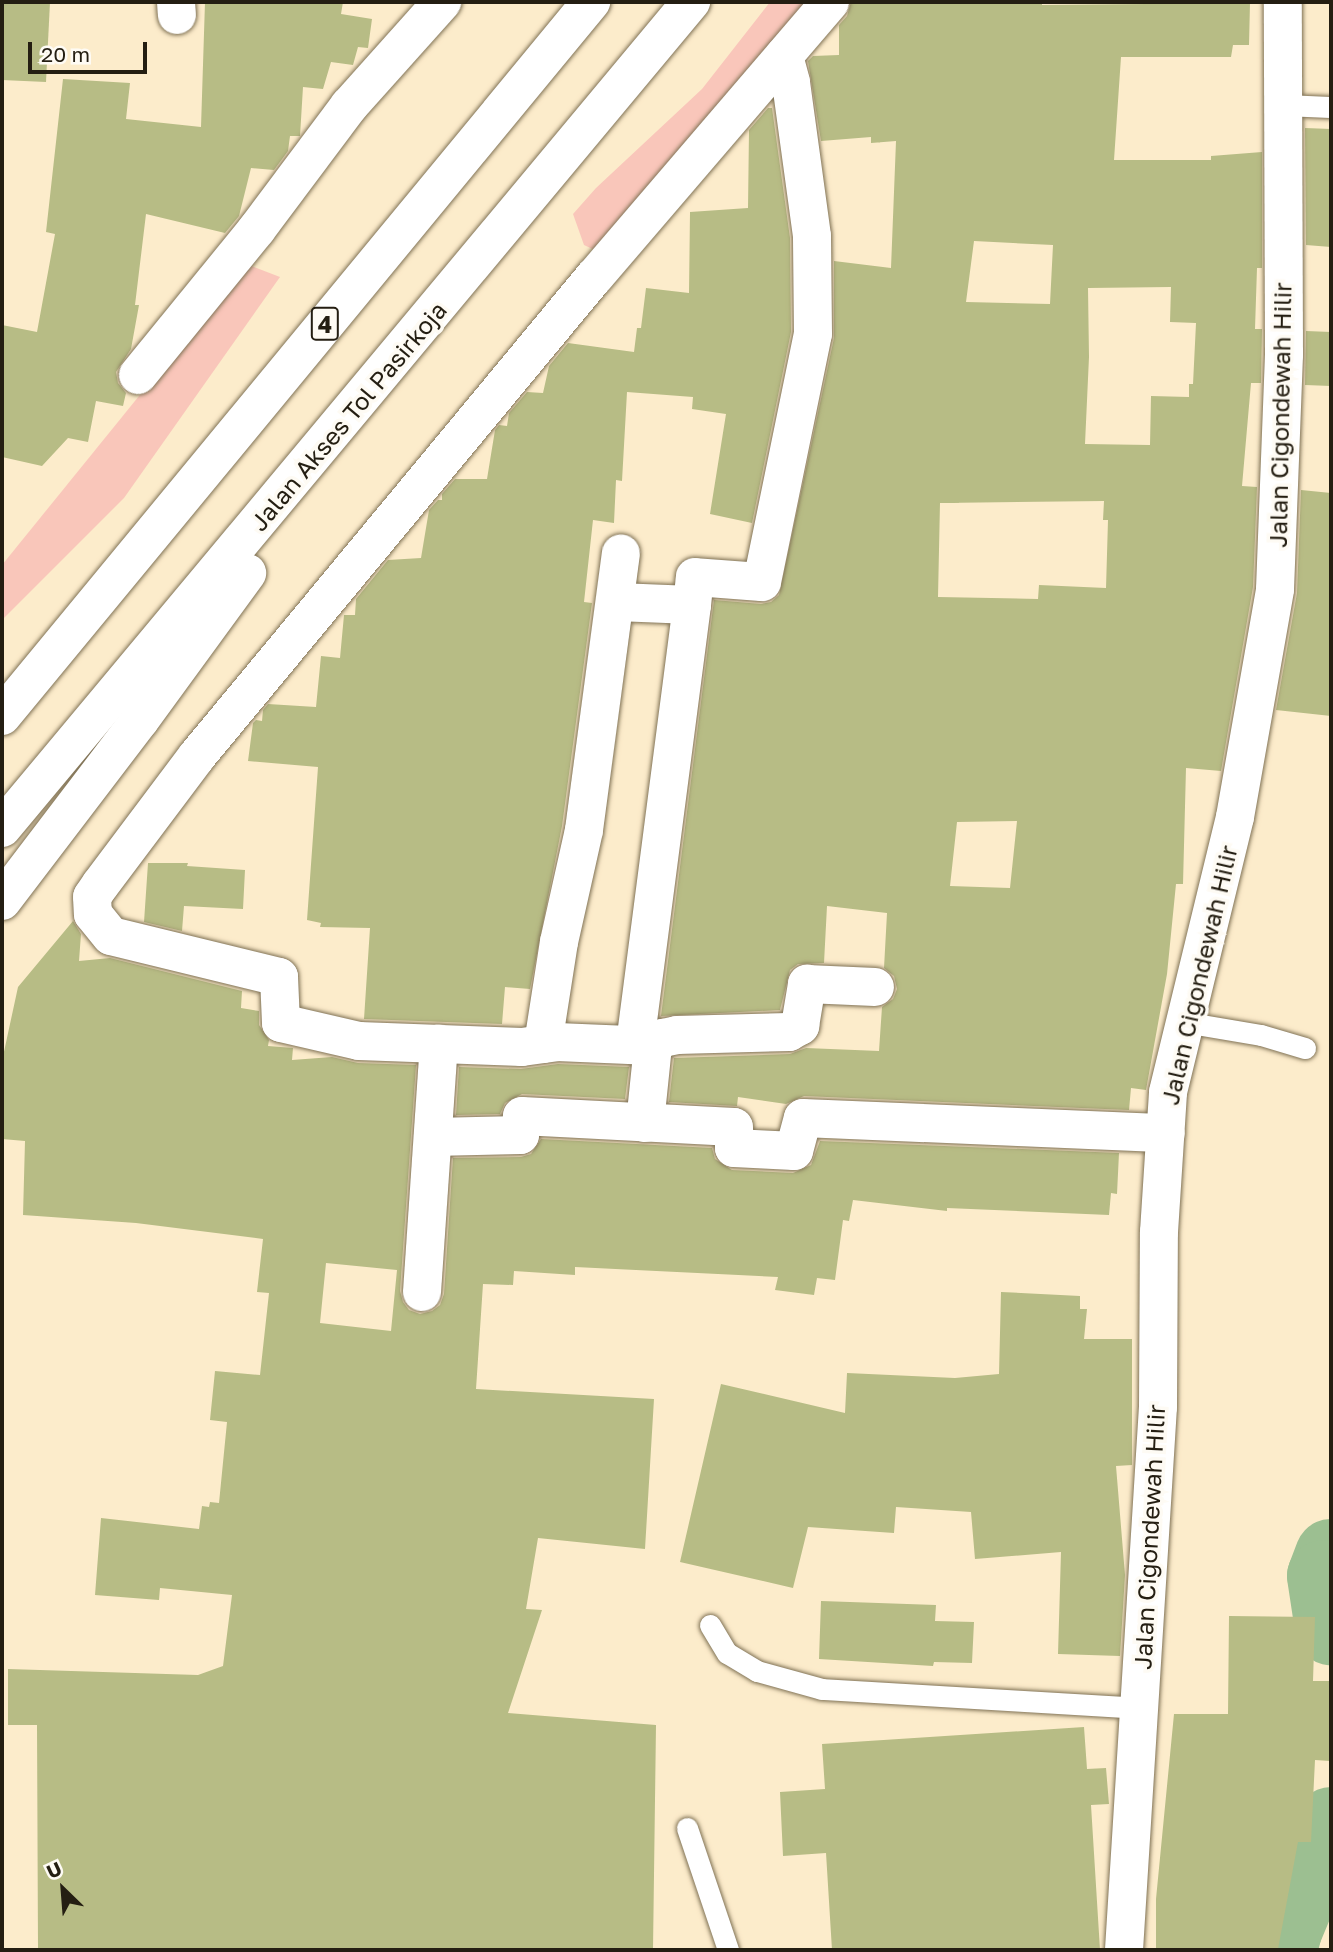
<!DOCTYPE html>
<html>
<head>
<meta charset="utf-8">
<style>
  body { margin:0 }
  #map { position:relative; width:1333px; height:1952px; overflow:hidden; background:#fceccb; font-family:"Golos Text",sans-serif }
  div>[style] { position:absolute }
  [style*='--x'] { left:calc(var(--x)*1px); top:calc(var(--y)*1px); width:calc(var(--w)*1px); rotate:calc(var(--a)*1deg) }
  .green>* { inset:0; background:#f9c6ba }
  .river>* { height:72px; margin:-36px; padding:0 36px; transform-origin:36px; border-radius:36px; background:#9cbf91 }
  .building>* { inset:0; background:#b7bc85 }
  .roads { filter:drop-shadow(0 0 2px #807255) drop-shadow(0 0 2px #807255) }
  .lane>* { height:21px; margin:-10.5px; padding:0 10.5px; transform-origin:10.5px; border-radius:10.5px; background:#fff }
  .street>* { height:38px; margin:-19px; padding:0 19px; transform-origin:19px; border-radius:19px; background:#fff }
  .secondary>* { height:38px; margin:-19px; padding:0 19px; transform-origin:19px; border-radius:19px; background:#fff }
  .highway>* { height:38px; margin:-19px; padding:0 19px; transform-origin:19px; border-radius:19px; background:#fff }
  span { translate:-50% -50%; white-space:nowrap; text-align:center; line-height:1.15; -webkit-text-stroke:7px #fefbf4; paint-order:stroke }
  .shield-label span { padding:2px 5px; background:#fefbf4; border:2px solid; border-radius:5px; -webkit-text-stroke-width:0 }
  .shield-label { font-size:23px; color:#241e12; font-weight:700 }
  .street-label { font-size:24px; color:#241e12 }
  .frame { position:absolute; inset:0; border:4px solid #241e12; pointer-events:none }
  .north { position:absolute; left:28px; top:1854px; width:70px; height:70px; -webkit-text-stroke:5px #fefbf4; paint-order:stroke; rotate:335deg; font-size:19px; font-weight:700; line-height:28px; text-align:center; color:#241e12 }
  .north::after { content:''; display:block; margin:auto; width:24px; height:32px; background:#241e12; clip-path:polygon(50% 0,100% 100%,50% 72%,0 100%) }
  .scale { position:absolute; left:28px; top:42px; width:119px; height:32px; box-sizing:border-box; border:4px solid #241e12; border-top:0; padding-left:9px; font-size:21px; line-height:24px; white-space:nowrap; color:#241e12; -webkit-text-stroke:5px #fefbf4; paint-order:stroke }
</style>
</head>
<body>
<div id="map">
  <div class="green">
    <div style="clip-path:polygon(770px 2px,812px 2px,601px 253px,584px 245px,573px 214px,596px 188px,702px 89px)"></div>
    <div style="clip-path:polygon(246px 264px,280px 277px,124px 498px,2px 620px,2px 565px)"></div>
  </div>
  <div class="river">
    <div style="--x:1331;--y:1555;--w:22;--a:111"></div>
    <div style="--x:1323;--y:1576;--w:54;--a:81.4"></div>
    <div style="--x:1281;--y:1950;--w:20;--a:-75"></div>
    <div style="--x:1286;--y:1931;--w:117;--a:-67.4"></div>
  </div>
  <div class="building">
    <div style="clip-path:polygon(2px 2px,50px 2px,46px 82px,2px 80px)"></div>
    <div style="clip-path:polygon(205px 2px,343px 2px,341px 14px,372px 19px,368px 48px,358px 47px,353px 65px,331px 62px,323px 89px,303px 87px,300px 136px,290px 136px,288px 151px,274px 170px,251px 168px,239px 216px,225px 233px,146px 214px,135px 305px,139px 305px,131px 349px,116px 372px,118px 383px,126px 393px,123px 406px,96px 401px,88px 442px,68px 438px,42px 466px,2px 457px,2px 325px,37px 332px,55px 234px,46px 232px,63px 79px,130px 83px,126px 119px,201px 127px)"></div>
    <div style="clip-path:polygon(evenodd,851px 2px,1042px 2px,1042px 5px,1250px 3px,1249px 45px,1233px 45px,1231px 57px,1121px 57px,1114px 160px,1211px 160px,1211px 156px,1262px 152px,1262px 268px,1257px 268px,1255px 329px,1262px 329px,1261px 383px,1251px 383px,1242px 486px,1257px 487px,1253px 587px,1221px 771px,1186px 768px,1183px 884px,1176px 884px,1167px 974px,1146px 1090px,1131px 1088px,1129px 1110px,804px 1096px,786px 1104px,738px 1097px,737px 1106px,669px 1102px,674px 1058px,790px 1054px,806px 1048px,879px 1051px,882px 1007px,893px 999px,897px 989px,894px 976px,884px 968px,887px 913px,827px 906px,824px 963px,798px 964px,790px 970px,780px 1010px,661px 1016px,714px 600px,761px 604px,771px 602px,779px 595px,834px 338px,834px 261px,891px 268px,896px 141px,871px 143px,871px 137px,821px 141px,808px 61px,813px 56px,839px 55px,839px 25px,847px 16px,851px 2px,974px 241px,1053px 245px,1050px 304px,966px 302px,974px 241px,851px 2px,1171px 287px,1170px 322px,1196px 323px,1193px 384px,1189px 384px,1189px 397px,1151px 396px,1150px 445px,1085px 444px,1089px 357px,1088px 288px,1171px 287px,851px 2px,1104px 501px,1103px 520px,1108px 520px,1106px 588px,1039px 585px,1038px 599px,938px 597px,940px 503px,1104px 501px,851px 2px,1017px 821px,1010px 888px,950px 886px,957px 822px,1017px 821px)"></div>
    <div style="clip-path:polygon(768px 108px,772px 108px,790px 238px,791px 332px,752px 523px,710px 514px,726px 414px,692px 409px,693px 397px,627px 392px,622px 481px,616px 480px,614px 523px,593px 520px,584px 602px,592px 603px,562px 826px,530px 989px,505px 987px,502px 1024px,364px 1019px,370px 928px,320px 927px,321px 923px,307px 920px,318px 767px,248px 761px,253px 723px,256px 720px,262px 721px,263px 710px,268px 704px,316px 707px,321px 656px,340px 658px,344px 615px,355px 615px,356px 599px,388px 560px,421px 558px,429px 510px,438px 500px,442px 500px,442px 494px,455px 479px,487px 479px,495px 430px,499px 425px,507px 426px,509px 413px,527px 392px,543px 393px,549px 366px,568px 343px,634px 352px,637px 328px,641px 328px,646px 288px,689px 293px,690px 212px,748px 208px,749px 130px)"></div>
    <div style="clip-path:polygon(1305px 128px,1331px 129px,1331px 247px,1306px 245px)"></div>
    <div style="clip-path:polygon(1306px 331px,1331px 332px,1331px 386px,1305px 385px)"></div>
    <div style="clip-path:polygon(1301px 490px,1331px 493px,1331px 716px,1276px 710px,1297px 593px)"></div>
    <div style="clip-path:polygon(148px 863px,188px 863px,187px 866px,245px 870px,243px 909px,184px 906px,182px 931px,144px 922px)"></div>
    <div style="clip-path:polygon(evenodd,73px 921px,81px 934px,79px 961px,110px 958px,242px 991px,241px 1008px,259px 1011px,259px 1025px,269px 1040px,268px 1046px,293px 1048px,292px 1060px,332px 1057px,358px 1063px,416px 1065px,400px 1291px,403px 1302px,409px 1310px,420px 1314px,432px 1311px,440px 1305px,444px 1294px,453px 1158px,521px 1157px,531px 1154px,541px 1139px,712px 1148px,715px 1159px,732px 1170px,793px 1173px,811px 1165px,820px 1141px,1119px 1153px,1117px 1194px,1111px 1193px,1109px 1215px,947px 1208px,947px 1211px,853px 1200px,849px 1221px,843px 1220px,835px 1280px,817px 1278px,814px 1295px,775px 1290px,778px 1277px,575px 1267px,575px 1275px,514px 1271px,513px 1285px,483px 1284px,476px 1389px,654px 1399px,645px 1549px,538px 1538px,526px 1609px,542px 1610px,508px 1713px,656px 1725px,653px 1950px,38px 1950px,37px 1725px,8px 1725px,8px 1669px,198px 1675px,223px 1666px,232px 1595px,160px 1588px,159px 1600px,95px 1595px,101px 1518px,199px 1529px,202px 1506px,209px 1507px,210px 1502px,219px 1503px,227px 1422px,210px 1420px,215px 1371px,260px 1375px,269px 1293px,257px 1292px,263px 1239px,136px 1223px,23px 1215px,25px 1141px,2px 1139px,2px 1061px,18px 987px,73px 921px,326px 1263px,397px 1270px,391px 1331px,320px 1323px,326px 1263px)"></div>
    <div style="clip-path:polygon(558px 1064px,629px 1067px,625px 1099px,522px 1094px,505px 1103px,500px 1114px,456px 1115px,459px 1067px,521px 1069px)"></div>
    <div style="clip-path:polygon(1001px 1292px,1080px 1296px,1080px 1309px,1087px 1309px,1084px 1339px,1132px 1339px,1132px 1465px,1116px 1466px,1125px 1575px,1120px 1656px,1058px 1654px,1061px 1552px,975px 1559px,971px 1512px,896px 1507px,894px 1533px,808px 1527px,793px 1588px,680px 1562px,721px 1384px,845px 1413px,847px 1373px,955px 1378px,999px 1374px)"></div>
    <div style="clip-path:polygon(821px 1601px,936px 1605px,935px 1621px,974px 1622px,972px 1663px,934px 1662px,933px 1666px,819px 1659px)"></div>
    <div style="clip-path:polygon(1229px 1616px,1315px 1617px,1313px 1681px,1331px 1681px,1330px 1761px,1315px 1760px,1311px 1842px,1298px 1842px,1278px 1949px,1156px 1950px,1156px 1899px,1174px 1714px,1228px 1714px)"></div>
    <div style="clip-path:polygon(1084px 1727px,1087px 1769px,1106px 1768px,1109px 1804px,1091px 1805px,1100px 1950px,832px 1950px,826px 1853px,783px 1856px,780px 1792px,825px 1789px,822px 1744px)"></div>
  </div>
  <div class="roads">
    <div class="lane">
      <div style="--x:1283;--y:105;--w:48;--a:2.4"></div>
      <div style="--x:1184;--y:1022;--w:78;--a:9.6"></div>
      <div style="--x:1261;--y:1035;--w:46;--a:16.5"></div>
      <div style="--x:710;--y:1625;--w:33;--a:59"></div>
      <div style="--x:727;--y:1653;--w:35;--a:31"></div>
      <div style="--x:757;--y:1671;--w:67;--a:15.5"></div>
      <div style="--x:822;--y:1689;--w:318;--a:3.4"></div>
      <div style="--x:687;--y:1828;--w:129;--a:71.4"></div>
    </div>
    <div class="street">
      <div style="--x:176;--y:2;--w:13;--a:86"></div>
      <div style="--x:830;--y:2;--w:362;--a:130.6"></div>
      <div style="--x:594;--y:277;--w:622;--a:129.65"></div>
      <div style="--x:197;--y:756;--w:161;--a:126.9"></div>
      <div style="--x:100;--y:885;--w:14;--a:124"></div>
      <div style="--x:92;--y:897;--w:17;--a:87"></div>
      <div style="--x:93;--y:914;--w:28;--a:51"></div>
      <div style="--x:111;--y:936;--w:173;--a:13.7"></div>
      <div style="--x:279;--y:977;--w:46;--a:87.5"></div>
      <div style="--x:281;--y:1023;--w:80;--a:13"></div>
      <div style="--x:359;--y:1041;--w:163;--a:2.1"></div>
      <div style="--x:522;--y:1047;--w:35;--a:-8"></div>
      <div style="--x:557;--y:1042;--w:96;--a:2.4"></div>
      <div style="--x:653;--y:1046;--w:13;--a:-39"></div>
      <div style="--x:663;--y:1038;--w:14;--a:-12"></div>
      <div style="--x:677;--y:1035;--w:112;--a:-1.5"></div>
      <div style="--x:789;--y:1032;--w:13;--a:-29"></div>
      <div style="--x:800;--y:1026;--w:43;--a:-80.5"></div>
      <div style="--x:807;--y:984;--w:68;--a:2.5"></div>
      <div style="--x:138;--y:375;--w:188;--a:-50.8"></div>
      <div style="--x:257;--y:229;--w:154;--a:-53.2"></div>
      <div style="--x:349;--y:106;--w:140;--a:-48.2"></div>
      <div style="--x:617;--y:602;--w:75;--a:2.3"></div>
      <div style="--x:692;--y:605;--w:443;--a:97.4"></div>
      <div style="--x:692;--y:605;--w:28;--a:-84"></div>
      <div style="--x:695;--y:577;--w:67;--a:4.3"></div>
      <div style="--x:762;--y:582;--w:253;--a:-78.4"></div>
      <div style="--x:813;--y:334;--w:98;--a:-90.6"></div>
      <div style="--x:812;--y:236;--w:155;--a:-97.8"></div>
      <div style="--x:791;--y:82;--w:27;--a:-105"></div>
      <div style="--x:543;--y:1044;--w:103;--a:-81.1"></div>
      <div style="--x:559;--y:942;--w:115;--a:-77.4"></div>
      <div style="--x:584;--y:830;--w:279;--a:-82.4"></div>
      <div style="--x:645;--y:1123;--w:77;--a:-84.1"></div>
      <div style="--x:433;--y:1137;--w:87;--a:-1.3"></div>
      <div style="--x:520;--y:1135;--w:19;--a:-84"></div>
      <div style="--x:522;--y:1116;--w:212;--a:3"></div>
      <div style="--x:734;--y:1127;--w:21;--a:90"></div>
      <div style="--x:734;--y:1148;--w:60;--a:2.9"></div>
      <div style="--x:794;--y:1151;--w:34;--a:-75"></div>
      <div style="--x:803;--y:1118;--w:363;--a:2.4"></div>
      <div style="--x:422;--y:1292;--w:249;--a:-86.1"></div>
    </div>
    <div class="secondary">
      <div style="--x:1124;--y:1950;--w:544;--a:-86.42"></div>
      <div style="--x:1158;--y:1407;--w:175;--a:-89.7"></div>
      <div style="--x:1159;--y:1232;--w:140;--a:-86.3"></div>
      <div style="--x:1168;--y:1092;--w:283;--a:-76.3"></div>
      <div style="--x:1235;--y:817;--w:231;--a:-80"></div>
      <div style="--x:1275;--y:589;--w:234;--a:-87.8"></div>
      <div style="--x:1284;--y:355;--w:353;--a:-90.2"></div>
    </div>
    <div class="highway">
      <div style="--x:2;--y:716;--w:926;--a:-50.48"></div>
      <div style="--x:2;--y:828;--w:1076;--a:-50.17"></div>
      <div style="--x:2;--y:901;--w:228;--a:-52.7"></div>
      <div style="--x:140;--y:720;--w:182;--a:-53.9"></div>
    </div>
  </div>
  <div class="shield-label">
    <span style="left:325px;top:324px">4</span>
  </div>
  <div class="street-label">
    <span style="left:1280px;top:415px;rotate:-89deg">Jalan Cigondewah Hilir</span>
    <span style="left:348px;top:416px;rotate:-50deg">Jalan Akses Tol Pasirkoja</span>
    <span style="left:1199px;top:975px;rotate:-77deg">Jalan Cigondewah Hilir</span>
    <span style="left:1149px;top:1537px;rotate:-87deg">Jalan Cigondewah Hilir</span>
  </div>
  <div class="frame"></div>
  <div class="north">U</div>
  <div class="scale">20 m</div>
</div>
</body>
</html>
